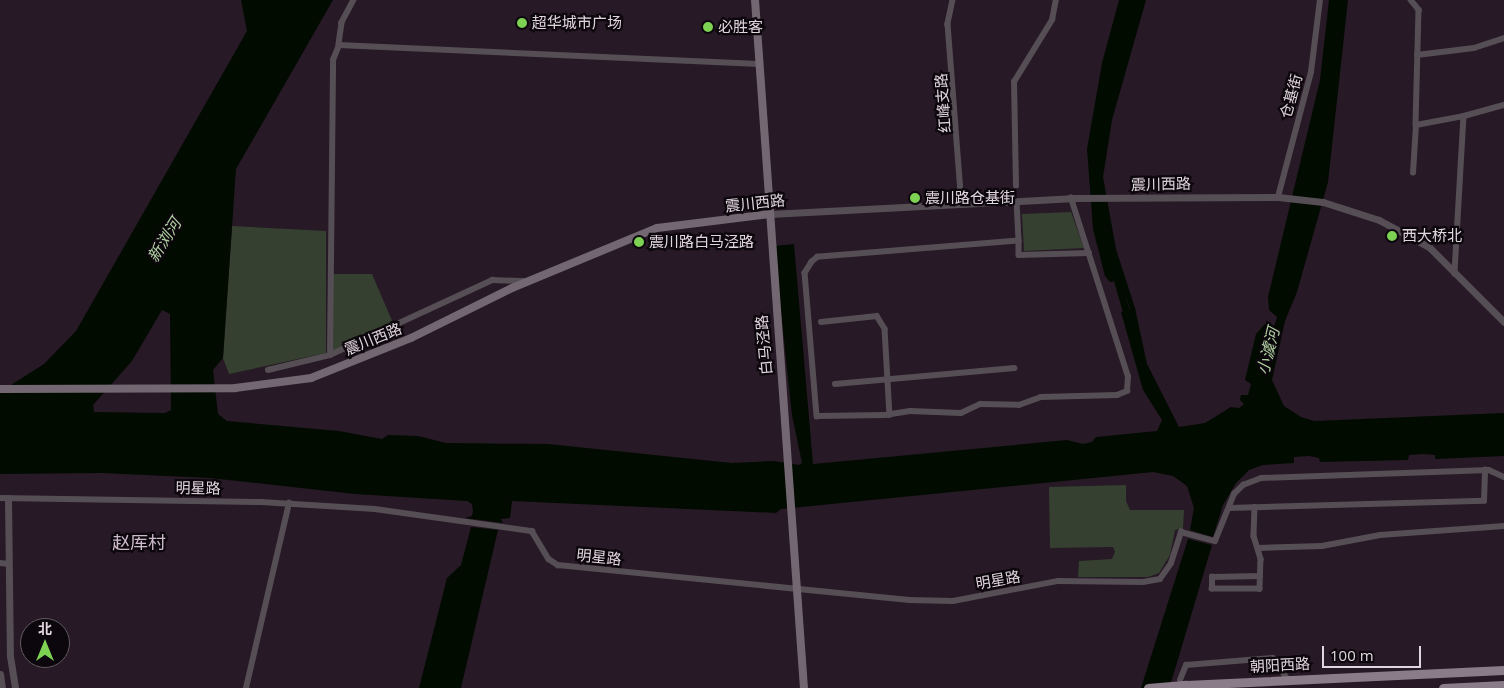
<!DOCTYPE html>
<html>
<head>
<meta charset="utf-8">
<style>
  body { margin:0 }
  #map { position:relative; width:1504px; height:688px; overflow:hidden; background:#271926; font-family:"Open Sans","Noto Sans SC",sans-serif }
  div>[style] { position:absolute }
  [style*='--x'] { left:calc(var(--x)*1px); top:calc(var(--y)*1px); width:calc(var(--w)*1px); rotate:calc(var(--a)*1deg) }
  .green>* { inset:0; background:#354030 }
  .water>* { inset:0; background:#020b00 }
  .canal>* { height:7px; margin:-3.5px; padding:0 3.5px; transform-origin:3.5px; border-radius:3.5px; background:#020b00 }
  .minor>* { height:5.5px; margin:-2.75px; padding:0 2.75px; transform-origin:2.75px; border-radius:2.75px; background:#554e54 }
  .tertiary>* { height:7px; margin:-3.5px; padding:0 3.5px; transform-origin:3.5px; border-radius:3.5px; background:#554e54 }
  .secondary>* { height:8px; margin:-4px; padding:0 4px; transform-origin:4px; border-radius:4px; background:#736872 }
  .primary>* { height:9px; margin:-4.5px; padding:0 4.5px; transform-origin:4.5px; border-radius:4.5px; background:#8b7c89 }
  .primary-bridge>* { height:9px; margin:-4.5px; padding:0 4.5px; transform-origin:4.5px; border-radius:4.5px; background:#8b7c89 }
  .dots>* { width:14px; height:14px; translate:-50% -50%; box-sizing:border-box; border:2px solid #0c070c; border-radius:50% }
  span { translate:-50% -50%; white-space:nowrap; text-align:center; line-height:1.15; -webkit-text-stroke:4.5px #0c070c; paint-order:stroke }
  .poi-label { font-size:15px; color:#e0d6de }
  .left { translate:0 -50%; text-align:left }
  .street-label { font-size:15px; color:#e0d6de }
  .water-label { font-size:16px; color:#b0d1a2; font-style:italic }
  .quarter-label { font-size:18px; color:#cebbcc }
  .north { position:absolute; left:20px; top:618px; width:50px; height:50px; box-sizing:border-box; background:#0c070c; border:1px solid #615a60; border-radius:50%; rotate:0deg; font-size:14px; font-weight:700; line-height:20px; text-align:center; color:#e0d6de }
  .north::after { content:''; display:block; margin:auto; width:18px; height:22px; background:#7dd153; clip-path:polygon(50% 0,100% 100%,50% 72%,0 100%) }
  .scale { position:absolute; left:1322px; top:646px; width:99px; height:22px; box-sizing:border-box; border:2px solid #e0d6de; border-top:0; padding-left:6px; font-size:15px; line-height:18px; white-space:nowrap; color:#e0d6de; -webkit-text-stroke:4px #0c070c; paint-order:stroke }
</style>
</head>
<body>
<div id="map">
  <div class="green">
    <div style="clip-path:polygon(1071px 212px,1084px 248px,1024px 251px,1022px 214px)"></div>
    <div style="clip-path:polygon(232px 226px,326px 231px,326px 353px,229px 374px,223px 358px)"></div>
    <div style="clip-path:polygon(333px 274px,372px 274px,393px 323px,333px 351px)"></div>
    <div style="clip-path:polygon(1126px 485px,1126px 501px,1130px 510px,1184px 510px,1183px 528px,1175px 530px,1170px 555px,1159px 573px,1148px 577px,1078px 577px,1079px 561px,1112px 559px,1115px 552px,1113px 547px,1050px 548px,1049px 487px)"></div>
  </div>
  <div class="water">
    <div style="clip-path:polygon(evenodd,241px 0,333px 0,236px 169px,223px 358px,213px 370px,218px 414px,227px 421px,339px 431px,382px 439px,388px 435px,418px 436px,446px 443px,548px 444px,732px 463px,774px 461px,799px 465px,802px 463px,792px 415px,774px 246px,794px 244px,813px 464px,1067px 440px,1083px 444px,1092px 442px,1096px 437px,1157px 431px,1162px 420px,1143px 390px,1121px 312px,1130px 309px,1120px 280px,1110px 282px,1105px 276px,1093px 229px,1087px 149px,1102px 63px,1119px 0,1146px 0,1112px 120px,1103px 177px,1116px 249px,1135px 308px,1147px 364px,1179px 427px,1205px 423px,1231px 407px,1239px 408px,1244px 404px,1240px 400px,1241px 395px,1248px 395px,1251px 384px,1245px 380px,1256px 334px,1265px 324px,1273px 327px,1275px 324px,1277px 317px,1269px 310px,1268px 297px,1320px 80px,1329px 0,1348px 0,1328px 182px,1297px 292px,1285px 321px,1272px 380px,1284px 406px,1301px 417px,1314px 421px,1504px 413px,1504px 456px,1435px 459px,1435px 455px,1423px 454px,1409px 455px,1408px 460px,1320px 462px,1319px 458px,1309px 456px,1294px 457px,1294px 463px,1263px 465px,1249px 470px,1236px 483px,1223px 505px,1213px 537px,1190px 530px,1194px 508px,1187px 486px,1173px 476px,1153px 472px,781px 509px,776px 513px,512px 501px,510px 518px,501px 519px,503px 523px,465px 518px,472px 516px,473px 511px,472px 504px,467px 501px,355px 494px,210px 478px,102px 473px,0 474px,0 392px,44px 364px,76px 331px,247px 31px,241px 0,162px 310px,170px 314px,171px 410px,165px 413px,94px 412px,93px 405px,132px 361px,162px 310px)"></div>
    <div style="clip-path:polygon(471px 527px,498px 530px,461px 688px,419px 688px,447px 578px,461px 565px)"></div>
    <div style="clip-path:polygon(1188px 539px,1212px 545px,1176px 666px,1169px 688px,1141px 688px)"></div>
  </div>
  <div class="canal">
    <div style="--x:1115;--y:273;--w:47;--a:73.9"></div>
  </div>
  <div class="minor">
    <div style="--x:354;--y:0;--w:26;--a:118"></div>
    <div style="--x:342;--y:23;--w:22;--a:98"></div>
    <div style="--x:339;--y:45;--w:420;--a:2.6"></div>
    <div style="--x:953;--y:0;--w:25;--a:102"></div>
    <div style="--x:948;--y:24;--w:181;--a:85.6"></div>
    <div style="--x:1411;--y:0;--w:13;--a:51"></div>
    <div style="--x:1419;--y:10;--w:115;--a:91.5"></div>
    <div style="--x:1416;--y:125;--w:49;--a:-10.6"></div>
    <div style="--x:1464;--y:116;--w:158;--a:93.3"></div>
    <div style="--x:1417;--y:55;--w:57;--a:-7"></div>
    <div style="--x:1474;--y:48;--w:32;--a:-18"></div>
    <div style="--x:1464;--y:116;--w:41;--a:-15.4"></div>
    <div style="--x:1413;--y:173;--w:48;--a:-86.4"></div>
    <div style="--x:1016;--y:186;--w:104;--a:-91.1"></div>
    <div style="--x:1014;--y:82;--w:73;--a:-58.5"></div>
    <div style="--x:1052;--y:20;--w:20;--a:-79"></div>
    <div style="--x:1278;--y:197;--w:129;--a:-75.2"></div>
    <div style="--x:1311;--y:72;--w:73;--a:-82.9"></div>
    <div style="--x:1017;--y:201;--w:40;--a:87.1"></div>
    <div style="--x:1019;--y:241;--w:202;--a:175.4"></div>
    <div style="--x:818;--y:257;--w:8;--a:140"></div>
    <div style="--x:812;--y:262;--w:13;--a:122"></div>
    <div style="--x:805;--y:273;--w:144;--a:85.2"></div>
    <div style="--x:817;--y:416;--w:68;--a:-0.8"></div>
    <div style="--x:885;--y:415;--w:25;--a:-9"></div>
    <div style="--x:910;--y:411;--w:51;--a:2.2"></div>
    <div style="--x:961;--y:413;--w:21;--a:-25"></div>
    <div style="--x:980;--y:404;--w:39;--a:1"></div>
    <div style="--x:1019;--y:405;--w:23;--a:-20"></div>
    <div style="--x:1041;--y:397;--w:76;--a:-1.5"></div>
    <div style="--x:1117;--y:395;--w:11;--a:-22"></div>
    <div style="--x:1127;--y:391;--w:14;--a:-86"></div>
    <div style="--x:1128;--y:377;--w:188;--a:-107.7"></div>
    <div style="--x:1019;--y:241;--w:14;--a:90"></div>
    <div style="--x:1019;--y:255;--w:70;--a:-1.6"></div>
    <div style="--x:821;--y:322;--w:56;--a:-6.1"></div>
    <div style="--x:877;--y:316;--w:15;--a:58"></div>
    <div style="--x:885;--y:329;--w:86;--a:86.7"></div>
    <div style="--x:330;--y:355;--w:295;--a:-89.4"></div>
    <div style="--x:333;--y:60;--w:16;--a:-68"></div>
    <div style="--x:268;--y:370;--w:64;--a:-13.6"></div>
    <div style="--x:330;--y:355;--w:179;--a:-24.8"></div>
    <div style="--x:492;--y:280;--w:35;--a:2"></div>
    <div style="--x:835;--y:384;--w:180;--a:-5.1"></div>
    <div style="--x:0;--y:498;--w:261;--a:0.9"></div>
    <div style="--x:261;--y:502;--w:114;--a:3.5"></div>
    <div style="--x:375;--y:509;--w:159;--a:8"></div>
    <div style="--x:532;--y:531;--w:33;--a:59"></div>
    <div style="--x:549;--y:559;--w:11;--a:34"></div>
    <div style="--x:558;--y:565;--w:353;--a:5.7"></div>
    <div style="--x:909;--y:600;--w:44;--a:1.3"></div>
    <div style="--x:953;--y:601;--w:107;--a:-10.8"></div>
    <div style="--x:1058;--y:581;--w:85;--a:0.7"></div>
    <div style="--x:1143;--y:582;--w:17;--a:-10"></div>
    <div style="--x:1160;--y:579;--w:19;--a:-55"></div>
    <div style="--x:1171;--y:563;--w:33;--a:-72"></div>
    <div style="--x:1181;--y:532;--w:35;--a:15"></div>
    <div style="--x:1215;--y:541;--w:51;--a:-68"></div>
    <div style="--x:1234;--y:494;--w:13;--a:-45"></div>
    <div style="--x:1243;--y:485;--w:19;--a:-21"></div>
    <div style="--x:1261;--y:478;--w:228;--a:-2"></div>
    <div style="--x:1489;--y:470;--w:17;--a:25"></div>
    <div style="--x:1255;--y:507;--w:29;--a:92"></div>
    <div style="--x:1254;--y:536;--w:24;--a:73"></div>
    <div style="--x:1261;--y:559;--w:30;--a:92"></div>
    <div style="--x:1260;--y:589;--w:48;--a:180"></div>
    <div style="--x:1212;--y:589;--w:12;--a:-90"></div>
    <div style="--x:1212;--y:577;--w:48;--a:-1.2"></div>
    <div style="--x:1229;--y:508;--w:255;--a:-1.6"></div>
    <div style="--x:1484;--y:501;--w:31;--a:-88"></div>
    <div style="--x:1258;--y:548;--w:64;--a:-1.8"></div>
    <div style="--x:1322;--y:546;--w:59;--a:-10.7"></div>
    <div style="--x:1380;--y:535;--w:124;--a:-4.2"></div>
    <div style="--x:0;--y:563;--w:9;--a:6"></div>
    <div style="--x:1180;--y:680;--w:16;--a:-68"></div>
    <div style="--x:1186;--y:665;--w:87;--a:-4.6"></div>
    <div style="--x:1273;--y:658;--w:24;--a:55"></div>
    <div style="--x:246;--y:688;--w:190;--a:-76.9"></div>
  </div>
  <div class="tertiary">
    <div style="--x:770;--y:214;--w:301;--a:-3"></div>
    <div style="--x:1071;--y:198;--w:207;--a:-0.3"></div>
    <div style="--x:1278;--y:197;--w:45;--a:6.3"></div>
    <div style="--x:1323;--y:202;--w:59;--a:17.8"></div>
    <div style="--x:1379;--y:220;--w:57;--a:28.4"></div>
    <div style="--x:1429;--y:247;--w:106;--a:45"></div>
    <div style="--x:8;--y:498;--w:158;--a:89.3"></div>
    <div style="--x:10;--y:656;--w:32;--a:81"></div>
    <div style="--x:0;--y:674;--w:14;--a:82"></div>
  </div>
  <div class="secondary">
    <div style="--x:755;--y:0;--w:690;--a:85.93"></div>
    <div style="--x:0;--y:389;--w:235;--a:-0.2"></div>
    <div style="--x:235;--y:388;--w:77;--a:-7.5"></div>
    <div style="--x:311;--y:378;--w:108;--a:-21.8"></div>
    <div style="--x:411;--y:338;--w:113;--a:-26.3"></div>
    <div style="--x:512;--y:288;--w:157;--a:-22.5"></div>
    <div style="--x:657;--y:228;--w:114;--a:-7.1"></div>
  </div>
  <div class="primary">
    <div style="--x:1186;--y:685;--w:318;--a:-2.7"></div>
    <div style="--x:1443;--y:688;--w:61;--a:-2.8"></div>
  </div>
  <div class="primary-bridge">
    <div style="--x:1148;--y:688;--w:38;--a:-5"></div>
  </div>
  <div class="dots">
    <div style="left:522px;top:23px;background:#7dd153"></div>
    <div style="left:708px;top:27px;background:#7dd153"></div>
    <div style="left:915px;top:198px;background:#7dd153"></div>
    <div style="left:1392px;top:236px;background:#7dd153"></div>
    <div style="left:639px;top:242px;background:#7dd153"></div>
  </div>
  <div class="poi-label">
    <span class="left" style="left:532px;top:23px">超华城市广场</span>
    <span class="left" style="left:718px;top:27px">必胜客</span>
    <span class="left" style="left:925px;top:198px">震川路仓基街</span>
    <span class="left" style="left:1402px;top:236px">西大桥北</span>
    <span class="left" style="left:649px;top:242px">震川路白马泾路</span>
  </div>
  <div class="street-label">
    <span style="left:1291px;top:96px;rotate:-75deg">仓基街</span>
    <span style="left:943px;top:103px;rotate:-94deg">红峰支路</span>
    <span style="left:1161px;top:184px;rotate:-1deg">震川西路</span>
    <span style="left:755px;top:203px;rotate:-6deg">震川西路</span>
    <span style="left:373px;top:339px;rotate:-22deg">震川西路</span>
    <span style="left:764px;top:345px;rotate:-95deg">白马泾路</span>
    <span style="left:198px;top:488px;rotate:1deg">明星路</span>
    <span style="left:599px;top:557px;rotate:6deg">明星路</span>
    <span style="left:998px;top:580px;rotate:-10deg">明星路</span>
    <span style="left:1280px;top:665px;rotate:-3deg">朝阳西路</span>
  </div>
  <div class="water-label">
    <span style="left:164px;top:240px;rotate:-58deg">新浏河</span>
    <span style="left:1268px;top:351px;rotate:-76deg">小澞河</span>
  </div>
  <div class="quarter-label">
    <span style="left:139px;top:542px">赵厍村</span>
  </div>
  <div class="north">北</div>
  <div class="scale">100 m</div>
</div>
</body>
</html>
